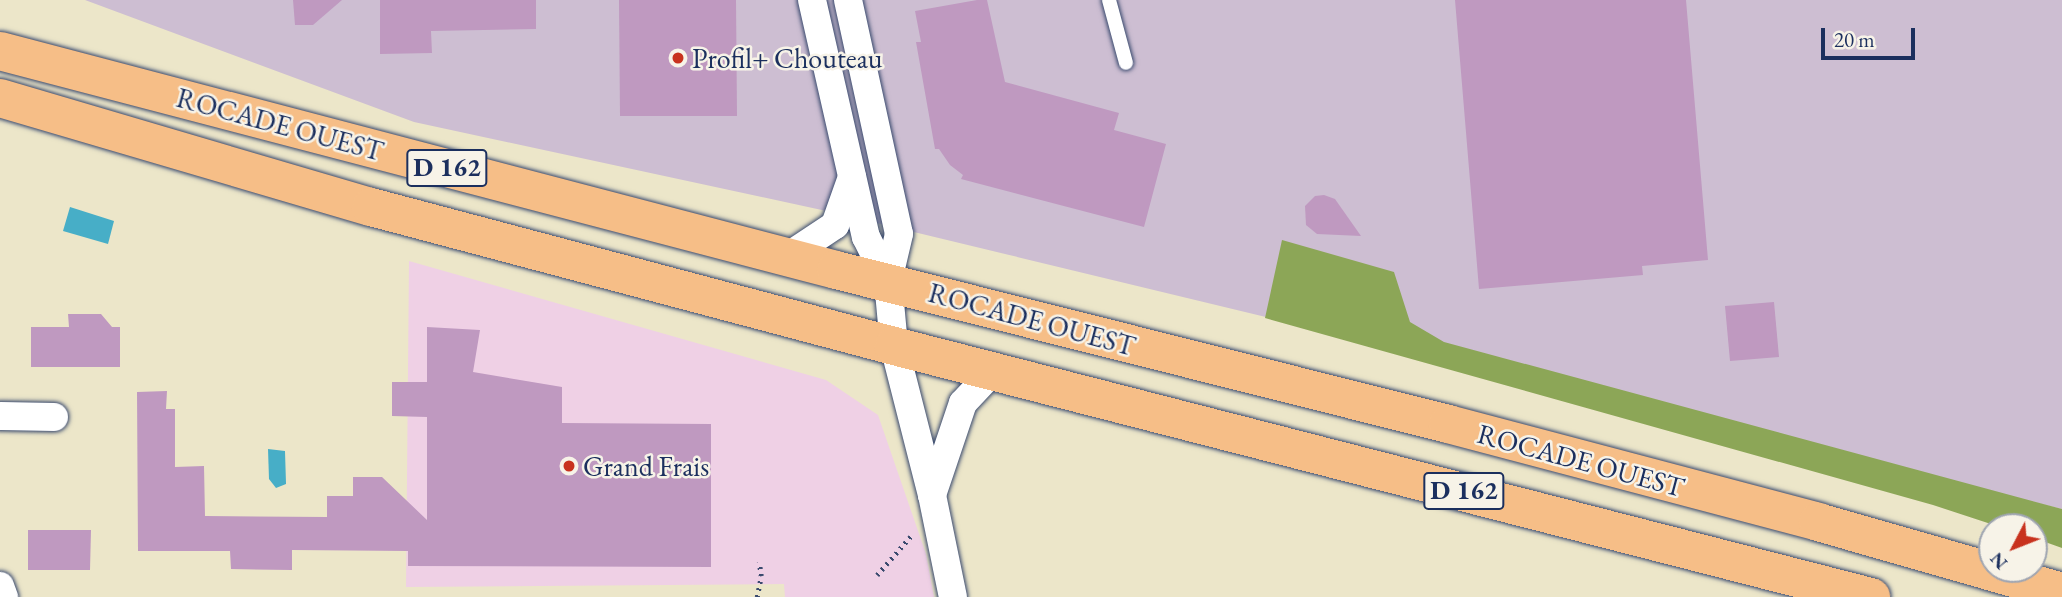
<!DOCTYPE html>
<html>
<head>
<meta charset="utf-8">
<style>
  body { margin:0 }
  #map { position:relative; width:2062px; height:597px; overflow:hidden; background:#ece6c9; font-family:"EB Garamond",serif }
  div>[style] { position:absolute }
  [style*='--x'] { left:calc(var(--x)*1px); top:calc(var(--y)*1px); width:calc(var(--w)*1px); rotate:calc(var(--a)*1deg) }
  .built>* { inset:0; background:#efd0e5 }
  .industrial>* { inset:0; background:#cdbed2 }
  .forest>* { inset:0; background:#8ca657 }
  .water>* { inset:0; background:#47aec7 }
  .building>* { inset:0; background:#bf99c0 }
  .path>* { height:4.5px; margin-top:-2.25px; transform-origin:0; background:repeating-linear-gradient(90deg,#3a4a6e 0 2px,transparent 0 7px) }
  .roads { filter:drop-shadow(0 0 2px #3a4a6e) drop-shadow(0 0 2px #3a4a6e) }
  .lane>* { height:14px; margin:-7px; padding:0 7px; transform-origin:7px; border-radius:7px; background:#fff }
  .street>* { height:28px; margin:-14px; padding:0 14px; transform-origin:14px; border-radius:14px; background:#fff }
  .primary>* { height:38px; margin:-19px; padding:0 19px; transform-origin:19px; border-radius:19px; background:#f6be87 }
  .dots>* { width:19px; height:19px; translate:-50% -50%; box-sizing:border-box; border:4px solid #f7f3e8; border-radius:50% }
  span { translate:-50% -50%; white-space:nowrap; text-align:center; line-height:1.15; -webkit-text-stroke:5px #f7f3e8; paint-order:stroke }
  .shield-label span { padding:2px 5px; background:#f7f3e8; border:2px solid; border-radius:5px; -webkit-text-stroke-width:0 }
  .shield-label { font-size:26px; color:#1b2f5e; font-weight:700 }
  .poi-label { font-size:28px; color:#1b2f5e }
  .left { translate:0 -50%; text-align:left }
  .street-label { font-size:28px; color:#1b2f5e }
  .north { position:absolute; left:1978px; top:513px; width:70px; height:70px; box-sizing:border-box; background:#f7f3e8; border:2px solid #9fa5b1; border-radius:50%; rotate:228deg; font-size:19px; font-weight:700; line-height:28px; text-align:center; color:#1b2f5e }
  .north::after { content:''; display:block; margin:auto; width:24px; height:32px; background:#c8321e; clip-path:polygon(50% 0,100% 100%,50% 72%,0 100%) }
  .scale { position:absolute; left:1821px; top:28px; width:94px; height:32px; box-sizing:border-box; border:4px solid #1b2f5e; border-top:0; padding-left:9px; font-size:21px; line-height:24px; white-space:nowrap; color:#1b2f5e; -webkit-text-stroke:5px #f7f3e8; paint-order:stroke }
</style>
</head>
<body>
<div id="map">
  <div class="built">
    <div style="clip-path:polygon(409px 261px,826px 380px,878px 415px,926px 554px,934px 597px,785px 597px,784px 584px,406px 587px)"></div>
  </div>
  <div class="industrial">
    <div style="clip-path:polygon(85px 0,2062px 0,2062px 509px,831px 212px,414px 122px)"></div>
  </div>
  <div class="forest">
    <div style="clip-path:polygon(1282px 240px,1394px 272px,1410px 322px,1444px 342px,2062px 509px,2062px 548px,2034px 538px,2034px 527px,2000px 527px,1933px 505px,1265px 318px)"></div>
  </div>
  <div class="water">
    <div style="clip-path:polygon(70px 207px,114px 221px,108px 244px,63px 231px)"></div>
    <div style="clip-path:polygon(268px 449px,285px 451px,286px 484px,276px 488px,269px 479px)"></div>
  </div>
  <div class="building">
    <div style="clip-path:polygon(293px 0,342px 0,313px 25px,295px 25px)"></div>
    <div style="clip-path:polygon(380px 0,536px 0,536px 29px,431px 31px,432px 53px,380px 54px)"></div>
    <div style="clip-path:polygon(619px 0,736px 0,737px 116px,620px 116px)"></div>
    <div style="clip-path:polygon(977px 0,987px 0,1005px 82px,1119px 113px,1114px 130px,1166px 144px,1144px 227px,961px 179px,963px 175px,950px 165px,939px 149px,935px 149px,916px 42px,921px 42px,915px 11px)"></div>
    <div style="clip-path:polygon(1455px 0,1686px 0,1708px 260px,1642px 266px,1643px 275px,1479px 289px)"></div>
    <div style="clip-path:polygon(1324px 195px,1335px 199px,1361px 236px,1317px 234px,1306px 225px,1305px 206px,1315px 196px)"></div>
    <div style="clip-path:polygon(1774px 302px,1779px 357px,1730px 361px,1725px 306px)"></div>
    <div style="clip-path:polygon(68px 314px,101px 314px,112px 327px,120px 327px,120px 367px,31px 367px,31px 327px,69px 327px)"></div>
    <div style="clip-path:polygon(427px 327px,480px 330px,473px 372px,562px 387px,562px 423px,711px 424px,711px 567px,408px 566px,408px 551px,292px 550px,292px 570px,231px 569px,230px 551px,138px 551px,137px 392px,167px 391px,166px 409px,175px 409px,175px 467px,204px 466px,205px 516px,327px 517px,327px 496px,353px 496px,353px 477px,382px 477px,427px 520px,427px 417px,392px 416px,392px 382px,427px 382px)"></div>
    <div style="clip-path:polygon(28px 530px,91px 530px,90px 570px,28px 570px)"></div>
  </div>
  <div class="path">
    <div style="--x:877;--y:575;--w:52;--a:-48.9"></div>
    <div style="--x:757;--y:597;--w:21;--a:-79"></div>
    <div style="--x:761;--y:576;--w:14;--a:-98"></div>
  </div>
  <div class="roads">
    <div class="lane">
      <div style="--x:1109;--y:0;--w:65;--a:74.9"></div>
    </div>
    <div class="street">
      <div style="--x:812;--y:0;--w:243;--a:77.2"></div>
      <div style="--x:866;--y:237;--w:49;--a:63.4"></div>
      <div style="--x:848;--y:0;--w:239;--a:77.7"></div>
      <div style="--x:899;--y:234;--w:48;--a:103.2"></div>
      <div style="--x:888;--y:281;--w:65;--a:84.7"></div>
      <div style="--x:894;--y:346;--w:154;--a:75.7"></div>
      <div style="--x:932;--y:495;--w:104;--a:78.4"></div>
      <div style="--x:787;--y:257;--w:58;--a:-33.7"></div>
      <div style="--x:835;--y:225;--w:51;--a:-70.5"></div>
      <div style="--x:0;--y:416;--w:54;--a:1.1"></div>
      <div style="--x:932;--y:495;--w:97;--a:-71.4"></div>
      <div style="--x:963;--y:403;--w:44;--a:-46.8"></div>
      <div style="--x:0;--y:586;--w:12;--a:70"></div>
    </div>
    <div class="primary">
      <div style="--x:0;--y:51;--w:864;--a:14.68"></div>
      <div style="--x:836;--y:270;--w:631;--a:14.12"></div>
      <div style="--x:1448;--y:424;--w:383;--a:14.8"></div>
      <div style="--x:1818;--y:522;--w:254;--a:16"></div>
      <div style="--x:0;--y:98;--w:387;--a:16.4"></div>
      <div style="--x:371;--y:207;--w:541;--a:14.88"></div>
      <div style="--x:894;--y:346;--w:1009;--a:14.41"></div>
    </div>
  </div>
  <div class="dots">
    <div style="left:678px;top:58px;background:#c8321e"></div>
    <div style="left:569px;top:466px;background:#c8321e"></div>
  </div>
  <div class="shield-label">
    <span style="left:447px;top:168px">D 162</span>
    <span style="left:1464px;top:491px">D 162</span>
  </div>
  <div class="poi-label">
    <span class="left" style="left:692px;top:58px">Profil+ Chouteau</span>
    <span class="left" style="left:583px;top:466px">Grand Frais</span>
  </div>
  <div class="street-label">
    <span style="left:280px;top:124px;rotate:15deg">ROCADE OUEST</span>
    <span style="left:1032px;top:319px;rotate:15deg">ROCADE OUEST</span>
    <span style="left:1581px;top:460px;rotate:15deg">ROCADE OUEST</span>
  </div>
  <div class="north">N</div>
  <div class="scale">20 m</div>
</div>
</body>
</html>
